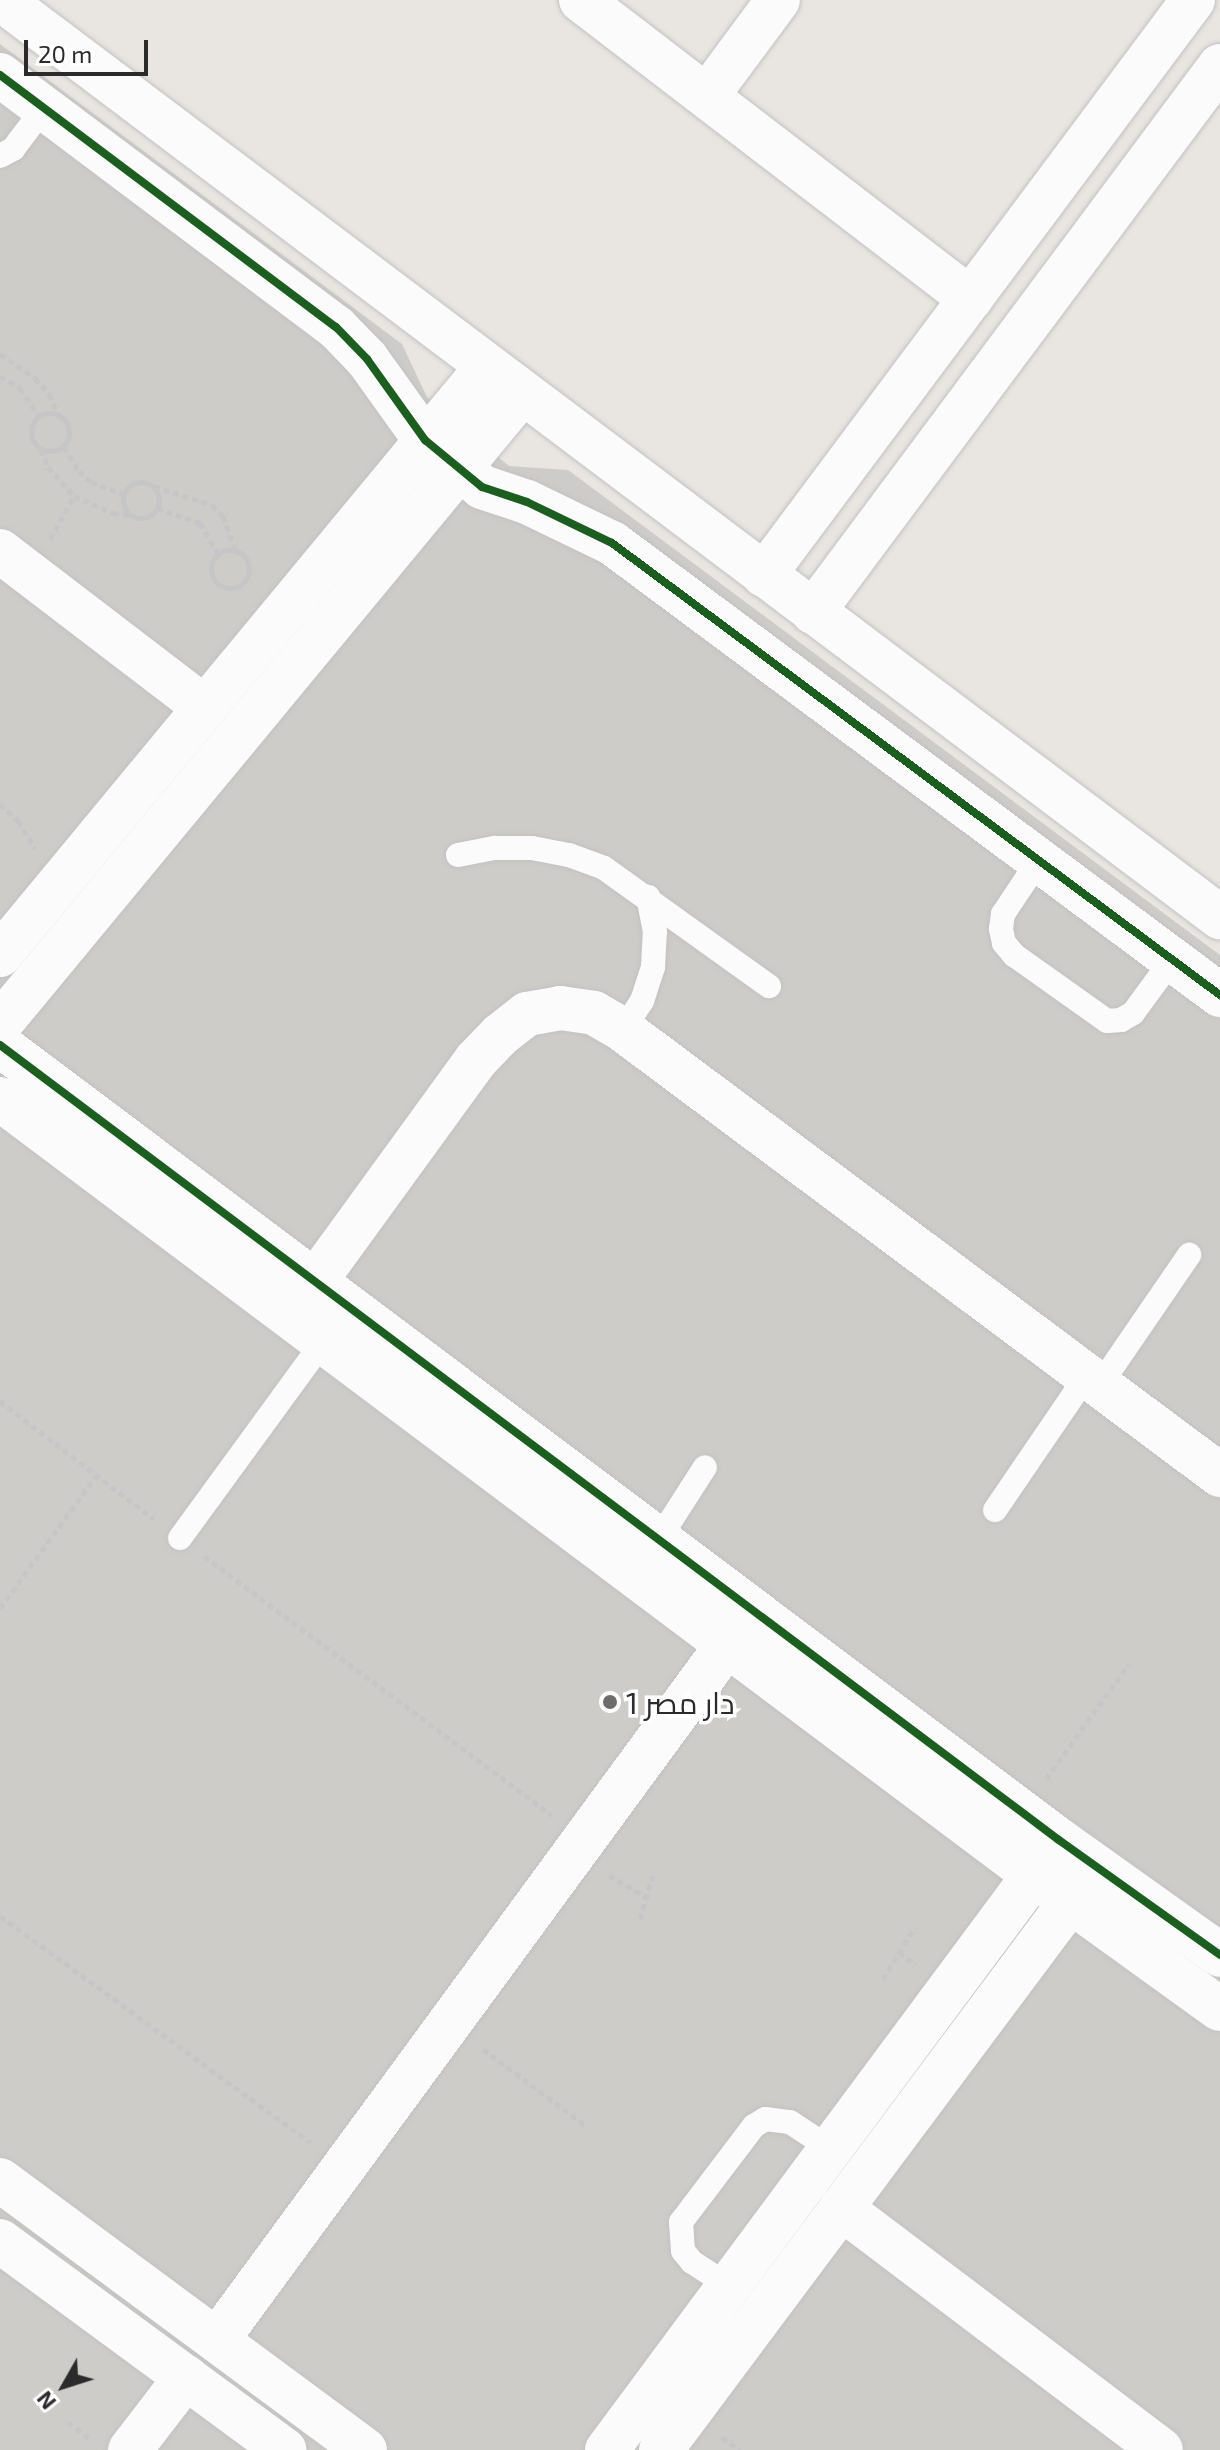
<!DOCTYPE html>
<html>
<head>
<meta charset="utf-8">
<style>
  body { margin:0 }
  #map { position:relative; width:1220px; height:2450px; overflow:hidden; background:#e9e6e2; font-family:"Exo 2",Cairo,sans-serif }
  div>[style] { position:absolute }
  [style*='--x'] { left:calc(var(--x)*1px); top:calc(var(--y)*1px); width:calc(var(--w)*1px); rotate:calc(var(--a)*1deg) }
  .building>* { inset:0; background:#ceccc9 }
  .path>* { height:5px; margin-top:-2.5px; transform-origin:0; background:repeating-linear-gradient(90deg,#c6c6c6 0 6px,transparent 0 10px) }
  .path>.ring { margin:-2.5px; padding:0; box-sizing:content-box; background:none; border:5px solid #c6c6c6; border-radius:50% }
  .roads { filter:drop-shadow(0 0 2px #c3c2c1) drop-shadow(0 0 2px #c3c2c1) }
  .lane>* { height:24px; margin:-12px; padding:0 12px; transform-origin:12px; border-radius:12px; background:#fcfbfb }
  .street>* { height:44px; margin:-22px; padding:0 22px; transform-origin:22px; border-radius:22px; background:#fcfbfb }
  .secondary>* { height:44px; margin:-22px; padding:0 22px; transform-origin:22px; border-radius:22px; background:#fcfbfb }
  .cycleway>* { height:8px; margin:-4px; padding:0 4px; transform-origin:4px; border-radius:4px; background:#1b5e20 }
  .dots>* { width:22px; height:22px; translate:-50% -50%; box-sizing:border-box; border:4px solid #fff; border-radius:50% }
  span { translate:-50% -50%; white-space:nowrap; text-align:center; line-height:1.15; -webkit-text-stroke:7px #fff; paint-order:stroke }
  .poi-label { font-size:30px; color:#2b2b2b }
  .left { translate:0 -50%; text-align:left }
  .north { position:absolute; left:24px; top:2346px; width:80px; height:80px; -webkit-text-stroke:6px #fff; paint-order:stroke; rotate:231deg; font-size:22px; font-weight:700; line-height:32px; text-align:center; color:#2b2b2b }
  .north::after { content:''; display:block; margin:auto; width:28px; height:36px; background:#2b2b2b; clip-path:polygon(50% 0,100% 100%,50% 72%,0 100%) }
  .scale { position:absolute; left:24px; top:40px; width:124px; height:36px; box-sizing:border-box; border:4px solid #2b2b2b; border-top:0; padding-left:10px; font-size:24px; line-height:28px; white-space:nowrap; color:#2b2b2b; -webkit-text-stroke:6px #fff; paint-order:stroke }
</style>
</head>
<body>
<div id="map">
  <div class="building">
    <div style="clip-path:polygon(0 44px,402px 344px,427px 397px,509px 466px,568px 470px,1220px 955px,1220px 2450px,0 2450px)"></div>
  </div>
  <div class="path">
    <div style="--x:0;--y:354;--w:42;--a:34.4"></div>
    <div style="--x:35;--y:378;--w:21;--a:49"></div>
    <div style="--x:49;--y:394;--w:21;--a:67"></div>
    <div style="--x:0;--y:376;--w:23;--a:31"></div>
    <div style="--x:20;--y:388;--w:34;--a:56"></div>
    <div class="ring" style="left:31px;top:413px;width:33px;height:33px"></div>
    <div style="--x:64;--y:447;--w:28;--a:58"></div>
    <div style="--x:79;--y:471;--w:16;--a:43"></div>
    <div style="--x:91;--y:482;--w:35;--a:20"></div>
    <div style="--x:41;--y:449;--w:19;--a:69"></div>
    <div style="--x:48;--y:467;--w:39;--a:48"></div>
    <div style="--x:74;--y:496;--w:43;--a:23.6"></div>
    <div style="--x:113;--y:513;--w:21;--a:8"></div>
    <div class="ring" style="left:123px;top:482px;width:31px;height:31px"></div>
    <div style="--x:154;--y:486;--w:61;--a:18.1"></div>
    <div style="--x:212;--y:505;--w:16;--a:45"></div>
    <div style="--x:223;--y:516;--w:37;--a:70"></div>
    <div style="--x:157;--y:508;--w:46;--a:19.2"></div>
    <div style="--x:200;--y:523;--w:36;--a:60"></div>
    <div style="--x:50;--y:539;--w:49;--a:-60.8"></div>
    <div class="ring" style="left:211px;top:550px;width:33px;height:33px"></div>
    <div style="--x:0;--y:804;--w:25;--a:43"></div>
    <div style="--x:18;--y:821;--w:32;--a:58"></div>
    <div style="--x:0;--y:1401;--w:194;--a:37.5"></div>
    <div style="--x:204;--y:1556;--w:434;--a:36.7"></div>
    <div style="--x:0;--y:1608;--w:165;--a:-53.9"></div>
    <div style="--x:1046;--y:1779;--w:142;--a:-54.2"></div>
    <div style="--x:609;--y:1875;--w:43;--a:30.7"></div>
    <div style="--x:0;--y:1916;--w:385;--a:36.1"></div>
    <div style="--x:640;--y:1919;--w:46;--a:-73.5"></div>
    <div style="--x:899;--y:1952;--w:21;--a:37"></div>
    <div style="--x:883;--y:1979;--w:61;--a:-58.4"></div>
    <div style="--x:483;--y:2049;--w:127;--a:36.7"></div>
    <div style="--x:68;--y:2422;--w:29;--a:38"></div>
    <div style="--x:722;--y:2437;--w:22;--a:36"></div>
  </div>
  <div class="roads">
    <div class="lane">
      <div style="--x:0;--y:156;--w:15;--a:-28"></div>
      <div style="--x:13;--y:149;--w:51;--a:-52.9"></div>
      <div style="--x:458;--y:855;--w:38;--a:-11"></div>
      <div style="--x:495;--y:848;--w:37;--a:0"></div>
      <div style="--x:532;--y:848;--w:38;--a:11"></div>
      <div style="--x:569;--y:855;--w:37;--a:20"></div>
      <div style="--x:604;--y:868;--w:203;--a:35.6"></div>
      <div style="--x:1039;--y:860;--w:65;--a:123.7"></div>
      <div style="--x:1003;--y:914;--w:15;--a:98"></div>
      <div style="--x:1001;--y:929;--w:14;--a:78"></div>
      <div style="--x:1004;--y:943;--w:16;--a:50"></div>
      <div style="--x:1014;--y:955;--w:114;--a:35.4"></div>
      <div style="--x:1107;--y:1021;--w:14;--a:-4"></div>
      <div style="--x:1121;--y:1020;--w:14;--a:-30"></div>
      <div style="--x:1133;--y:1013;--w:66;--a:-53.7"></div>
      <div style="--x:623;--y:1030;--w:35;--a:-57"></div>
      <div style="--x:642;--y:1001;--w:36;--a:-72"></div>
      <div style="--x:653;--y:967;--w:35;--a:-87"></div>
      <div style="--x:655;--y:932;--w:36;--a:-101"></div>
      <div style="--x:1100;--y:1385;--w:158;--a:-55.6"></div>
      <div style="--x:995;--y:1510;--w:163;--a:-55.7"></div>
      <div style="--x:180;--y:1538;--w:243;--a:-53.9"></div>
      <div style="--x:659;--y:1539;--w:85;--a:-57.4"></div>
      <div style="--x:729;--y:2286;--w:44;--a:-147"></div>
      <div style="--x:692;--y:2262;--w:14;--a:-129"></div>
      <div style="--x:683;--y:2251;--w:29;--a:-94"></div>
      <div style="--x:681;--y:2222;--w:121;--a:-52.8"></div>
      <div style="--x:754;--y:2126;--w:13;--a:-32"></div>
      <div style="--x:765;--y:2119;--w:25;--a:7"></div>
      <div style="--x:790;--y:2122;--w:49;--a:33.4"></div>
    </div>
    <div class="street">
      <div style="--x:581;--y:0;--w:491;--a:37.5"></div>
      <div style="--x:0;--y:75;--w:420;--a:36.9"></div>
      <div style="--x:336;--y:327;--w:45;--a:45.9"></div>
      <div style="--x:367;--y:359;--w:100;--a:54.4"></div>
      <div style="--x:425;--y:440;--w:74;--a:39.5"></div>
      <div style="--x:482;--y:487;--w:47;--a:18.4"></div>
      <div style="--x:527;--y:502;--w:94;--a:25.8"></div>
      <div style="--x:612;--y:543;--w:758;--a:36.63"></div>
      <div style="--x:707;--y:96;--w:119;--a:-53.5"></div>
      <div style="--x:0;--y:551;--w:255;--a:37.4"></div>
      <div style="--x:764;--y:575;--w:717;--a:-53.27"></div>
      <div style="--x:813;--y:612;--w:681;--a:-53.3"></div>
      <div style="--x:0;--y:955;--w:763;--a:-50.37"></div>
      <div style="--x:0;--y:1024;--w:819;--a:-50.4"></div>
      <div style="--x:0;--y:1045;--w:1324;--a:36.9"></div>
      <div style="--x:1059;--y:1840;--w:198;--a:35.5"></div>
      <div style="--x:0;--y:1099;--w:1293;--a:36.89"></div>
      <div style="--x:1034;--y:1875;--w:229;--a:35.8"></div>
      <div style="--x:314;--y:1283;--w:276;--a:-54"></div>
      <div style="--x:476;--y:1060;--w:35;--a:-46"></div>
      <div style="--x:500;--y:1035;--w:34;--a:-38"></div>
      <div style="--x:527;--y:1014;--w:34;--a:-10"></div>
      <div style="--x:560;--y:1008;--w:34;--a:8"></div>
      <div style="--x:594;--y:1013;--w:34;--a:30"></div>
      <div style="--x:623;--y:1030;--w:745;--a:36.7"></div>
      <div style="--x:0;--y:2180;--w:454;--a:36.5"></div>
      <div style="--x:841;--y:2208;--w:401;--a:37.1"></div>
      <div style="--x:0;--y:2241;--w:353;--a:36.3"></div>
      <div style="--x:217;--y:2340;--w:862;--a:-53.73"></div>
      <div style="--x:130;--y:2450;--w:92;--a:-52.5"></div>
      <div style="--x:607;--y:2450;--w:745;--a:-53.41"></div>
      <div style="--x:661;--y:2450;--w:714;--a:-53.26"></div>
    </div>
    <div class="secondary">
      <div style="--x:2;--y:0;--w:1525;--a:36.98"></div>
    </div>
  </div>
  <div class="cycleway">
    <div style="--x:0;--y:75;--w:420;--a:36.9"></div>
    <div style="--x:336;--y:327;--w:45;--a:45.9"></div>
    <div style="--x:367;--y:359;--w:100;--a:54.4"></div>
    <div style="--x:425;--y:440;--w:74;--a:39.5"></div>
    <div style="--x:482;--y:487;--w:47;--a:18.4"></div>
    <div style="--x:527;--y:502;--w:94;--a:25.8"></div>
    <div style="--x:612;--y:543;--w:758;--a:36.63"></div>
    <div style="--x:0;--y:1045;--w:1324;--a:36.9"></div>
    <div style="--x:1059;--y:1840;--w:198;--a:35.5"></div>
  </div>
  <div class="dots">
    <div style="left:610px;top:1702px;background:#6e6c6b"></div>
  </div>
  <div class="poi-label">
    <span class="left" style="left:626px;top:1702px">دار مصر 1</span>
  </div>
  <div class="north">N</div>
  <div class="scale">20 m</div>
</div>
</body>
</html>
